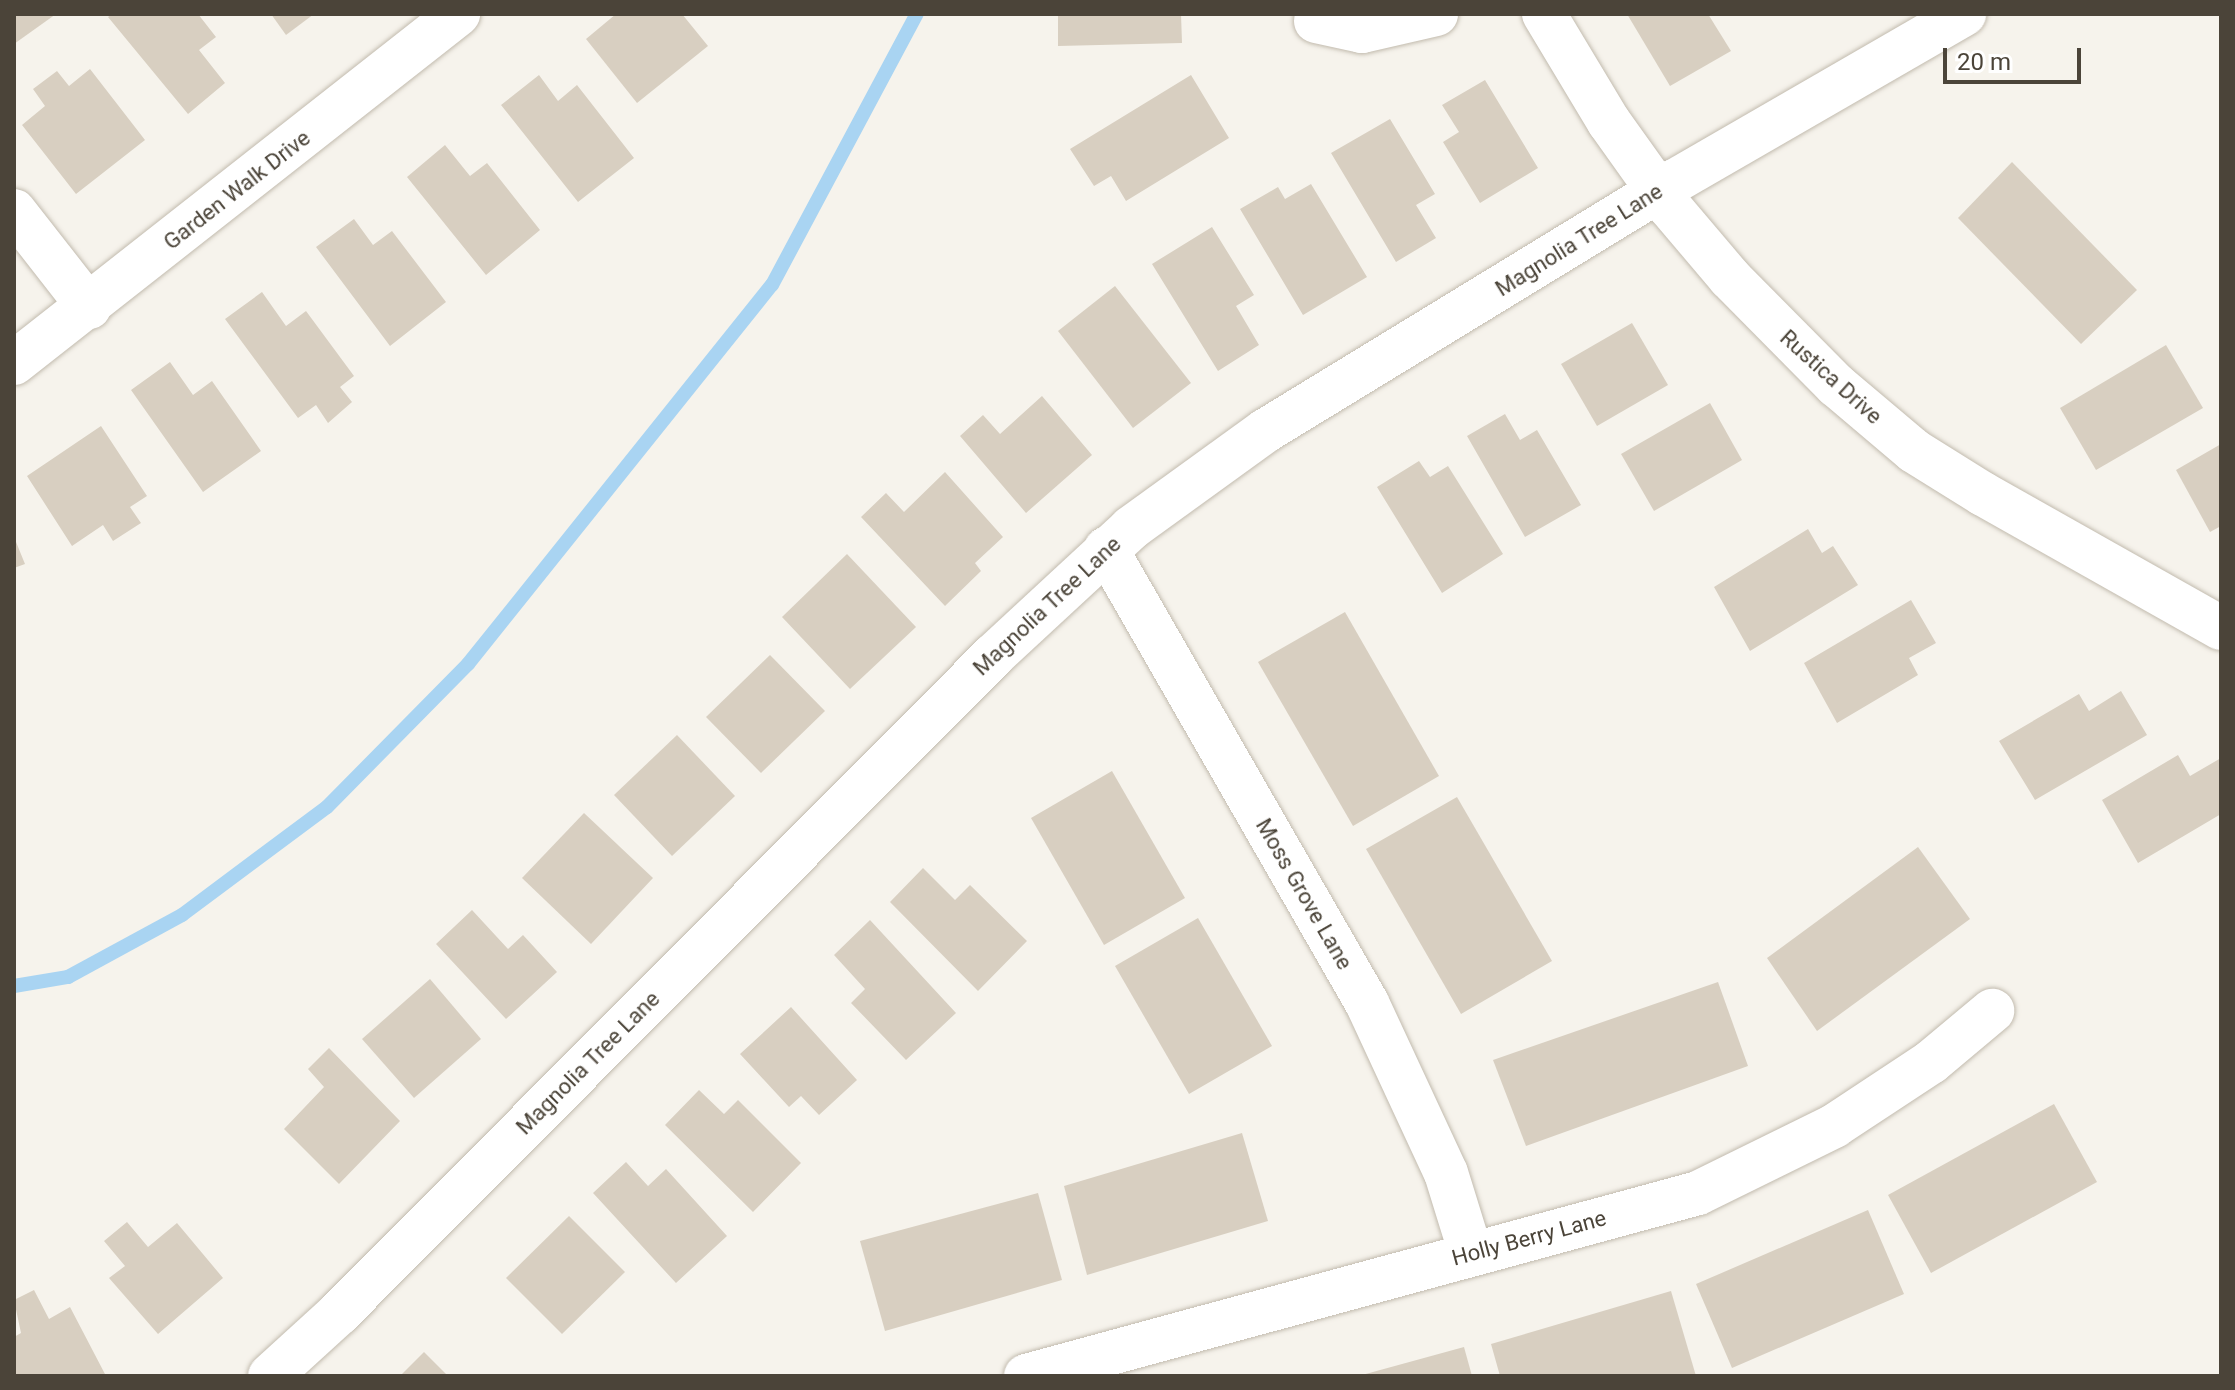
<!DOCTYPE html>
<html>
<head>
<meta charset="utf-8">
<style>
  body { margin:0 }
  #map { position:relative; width:2235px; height:1390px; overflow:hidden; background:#f6f3ec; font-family:Roboto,sans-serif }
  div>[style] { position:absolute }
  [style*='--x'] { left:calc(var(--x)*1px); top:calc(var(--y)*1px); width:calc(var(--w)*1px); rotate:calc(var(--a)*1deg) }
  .stream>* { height:14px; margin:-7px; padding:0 7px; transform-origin:7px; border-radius:7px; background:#a9d4f2 }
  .building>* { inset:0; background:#d8cfc1 }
  .roads { filter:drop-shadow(0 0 2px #c2bbae) drop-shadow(0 0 2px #c2bbae) }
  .street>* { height:44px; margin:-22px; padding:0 22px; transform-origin:22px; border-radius:22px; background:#fff }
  span { translate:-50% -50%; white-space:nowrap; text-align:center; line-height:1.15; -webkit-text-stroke:8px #fff; paint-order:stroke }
  .street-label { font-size:22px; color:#4b4439 }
  .frame { position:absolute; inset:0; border:16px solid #4b4439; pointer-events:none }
  .scale { position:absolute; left:1943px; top:48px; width:138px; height:36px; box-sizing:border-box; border:4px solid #4b4439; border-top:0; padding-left:10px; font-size:24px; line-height:28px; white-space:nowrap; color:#4b4439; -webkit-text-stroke:6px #fff; paint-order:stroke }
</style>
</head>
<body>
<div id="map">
  <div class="stream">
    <div style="--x:14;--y:986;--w:55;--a:-9.5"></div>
    <div style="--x:68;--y:977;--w:130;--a:-28.5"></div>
    <div style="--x:182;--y:915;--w:181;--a:-36.7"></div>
    <div style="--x:327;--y:807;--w:201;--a:-45.4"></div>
    <div style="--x:468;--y:664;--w:486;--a:-51.3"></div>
    <div style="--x:772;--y:285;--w:307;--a:-61.9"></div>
  </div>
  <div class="building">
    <div style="clip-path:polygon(14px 14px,56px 14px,14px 44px)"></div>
    <div style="clip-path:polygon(112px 14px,198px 14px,216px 37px,199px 50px,225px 83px,188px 114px,108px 17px)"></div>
    <div style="clip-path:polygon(271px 14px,314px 14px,286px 35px)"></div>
    <div style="clip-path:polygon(616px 14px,682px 14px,708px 46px,637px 103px,586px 39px)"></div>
    <div style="clip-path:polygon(1058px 14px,1181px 14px,1182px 43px,1058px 46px)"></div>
    <div style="clip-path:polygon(1627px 14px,1708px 14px,1731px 51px,1670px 86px)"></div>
    <div style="clip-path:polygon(90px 69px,145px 140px,76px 194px,22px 125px,45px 106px,33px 89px,57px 71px,69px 86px)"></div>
    <div style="clip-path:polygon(539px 75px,558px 101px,577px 85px,634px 158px,578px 202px,501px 105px)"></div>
    <div style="clip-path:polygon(1191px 75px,1229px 138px,1126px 201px,1111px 176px,1094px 186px,1070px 149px)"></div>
    <div style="clip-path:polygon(1485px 80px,1538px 168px,1480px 203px,1443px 142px,1459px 132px,1442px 105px)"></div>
    <div style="clip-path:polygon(1390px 119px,1435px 194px,1416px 205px,1436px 238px,1396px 262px,1331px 153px)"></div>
    <div style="clip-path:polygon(445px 145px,470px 176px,487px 163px,540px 230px,486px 275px,407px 177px)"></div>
    <div style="clip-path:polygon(2012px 162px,2137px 290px,2081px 344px,1958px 218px)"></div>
    <div style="clip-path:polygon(1311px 184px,1367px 277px,1303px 315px,1240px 209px,1278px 187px,1285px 199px)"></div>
    <div style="clip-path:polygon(354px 219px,373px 245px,392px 231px,446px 302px,390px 346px,316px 247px)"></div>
    <div style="clip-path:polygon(1212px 227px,1254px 295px,1236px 306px,1259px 345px,1218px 371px,1152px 264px)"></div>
    <div style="clip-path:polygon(1115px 286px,1191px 383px,1133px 428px,1058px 331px)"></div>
    <div style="clip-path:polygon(262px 292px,286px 326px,306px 311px,354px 376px,340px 387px,352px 402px,328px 423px,316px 405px,298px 418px,225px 319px)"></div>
    <div style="clip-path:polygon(1632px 323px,1668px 385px,1597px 426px,1561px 364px)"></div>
    <div style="clip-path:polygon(2166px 345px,2203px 408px,2096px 470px,2060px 408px)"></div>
    <div style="clip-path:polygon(170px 362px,193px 395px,212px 381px,261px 451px,203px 492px,131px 390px)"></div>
    <div style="clip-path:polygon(1042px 396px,1092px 455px,1026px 513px,960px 436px,983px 415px,1000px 434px)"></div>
    <div style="clip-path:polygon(1710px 403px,1742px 460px,1654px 511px,1621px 454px)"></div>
    <div style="clip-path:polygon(1505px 414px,1520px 440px,1537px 430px,1581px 505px,1525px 537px,1467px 436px)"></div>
    <div style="clip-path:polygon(101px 426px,147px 496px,130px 507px,141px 523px,113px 541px,103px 525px,72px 546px,27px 476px)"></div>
    <div style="clip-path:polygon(2221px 444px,2221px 526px,2210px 532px,2176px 470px)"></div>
    <div style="clip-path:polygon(1419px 461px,1430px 477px,1448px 466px,1503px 554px,1442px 593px,1377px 487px)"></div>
    <div style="clip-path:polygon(945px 472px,1003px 537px,975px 563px,981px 571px,945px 606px,861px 517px,886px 493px,904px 512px)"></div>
    <div style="clip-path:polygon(1808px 529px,1822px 553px,1833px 546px,1858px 585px,1750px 651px,1714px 587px)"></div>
    <div style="clip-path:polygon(14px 537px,25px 564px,14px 568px)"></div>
    <div style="clip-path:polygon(847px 554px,916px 627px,850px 689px,782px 617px)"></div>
    <div style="clip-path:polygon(1911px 600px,1936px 643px,1909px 658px,1918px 675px,1837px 723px,1804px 663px)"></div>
    <div style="clip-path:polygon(1345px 612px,1439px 776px,1353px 826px,1258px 662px)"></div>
    <div style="clip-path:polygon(770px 655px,825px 711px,761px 773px,706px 717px)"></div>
    <div style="clip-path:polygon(2121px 691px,2147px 735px,2035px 800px,1999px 741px,2079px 694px,2089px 711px)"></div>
    <div style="clip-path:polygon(677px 735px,735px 796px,672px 856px,614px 795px)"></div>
    <div style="clip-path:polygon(2178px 755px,2190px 776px,2221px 758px,2221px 814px,2138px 863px,2102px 800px)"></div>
    <div style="clip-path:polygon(1112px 771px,1185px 898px,1104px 945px,1031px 818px)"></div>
    <div style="clip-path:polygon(1457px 797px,1552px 961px,1461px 1014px,1366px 849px)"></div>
    <div style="clip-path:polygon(584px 813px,653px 878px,591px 944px,522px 878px)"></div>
    <div style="clip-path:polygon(1918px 847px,1970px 919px,1817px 1031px,1767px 958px)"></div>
    <div style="clip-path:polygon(923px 868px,955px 900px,970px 885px,1027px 941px,978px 991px,890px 902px)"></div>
    <div style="clip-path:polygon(472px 910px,508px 949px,523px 935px,557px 972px,506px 1019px,436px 944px)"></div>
    <div style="clip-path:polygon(1198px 918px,1272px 1046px,1189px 1094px,1115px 966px)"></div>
    <div style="clip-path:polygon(870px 920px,956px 1013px,906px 1060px,851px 1003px,865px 989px,834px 955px)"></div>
    <div style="clip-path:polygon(430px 979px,481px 1039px,414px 1098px,362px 1039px)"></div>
    <div style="clip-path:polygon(1718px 982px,1748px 1066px,1526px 1146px,1493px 1060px)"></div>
    <div style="clip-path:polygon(791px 1007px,857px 1080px,819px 1115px,801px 1096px,789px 1107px,740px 1054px)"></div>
    <div style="clip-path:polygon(329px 1048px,400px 1121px,339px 1184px,284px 1129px,324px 1087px,308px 1069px)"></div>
    <div style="clip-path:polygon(699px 1090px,724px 1114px,738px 1100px,801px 1163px,753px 1212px,665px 1125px)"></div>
    <div style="clip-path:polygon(2054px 1104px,2097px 1182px,1931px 1273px,1888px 1195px)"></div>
    <div style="clip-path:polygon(1242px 1133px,1268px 1221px,1087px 1275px,1064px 1186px)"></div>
    <div style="clip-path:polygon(626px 1162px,648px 1186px,666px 1169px,727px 1236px,676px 1283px,593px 1193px)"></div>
    <div style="clip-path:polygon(1038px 1193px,1062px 1280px,885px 1331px,860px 1241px)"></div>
    <div style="clip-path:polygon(1868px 1210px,1904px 1294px,1732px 1368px,1696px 1284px)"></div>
    <div style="clip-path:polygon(569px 1216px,625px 1272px,562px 1334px,506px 1278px)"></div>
    <div style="clip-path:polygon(127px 1222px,148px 1247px,177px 1223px,223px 1278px,158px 1334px,109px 1278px,125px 1266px,104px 1241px)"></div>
    <div style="clip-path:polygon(34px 1290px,49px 1319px,70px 1307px,106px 1376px,14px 1376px,14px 1337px,21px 1333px,14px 1300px)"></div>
    <div style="clip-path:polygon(1671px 1291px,1696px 1376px,1500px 1376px,1491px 1344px)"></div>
    <div style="clip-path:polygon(1464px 1347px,1472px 1376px,1362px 1376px,1362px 1375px)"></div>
    <div style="clip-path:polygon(424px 1352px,448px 1376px,400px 1376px)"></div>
  </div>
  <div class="roads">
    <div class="street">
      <div style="--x:1544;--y:14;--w:126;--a:59"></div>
      <div style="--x:1609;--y:122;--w:103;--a:54.5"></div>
      <div style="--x:1669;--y:206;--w:94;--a:49.7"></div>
      <div style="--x:1730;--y:278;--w:151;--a:45.3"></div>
      <div style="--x:1836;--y:385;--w:102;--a:40.2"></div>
      <div style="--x:1914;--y:451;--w:81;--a:31.9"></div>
      <div style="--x:1983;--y:494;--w:273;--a:29.4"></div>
      <div style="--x:1316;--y:21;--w:47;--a:12.3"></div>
      <div style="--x:1362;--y:31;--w:76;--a:-12.9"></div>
      <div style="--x:14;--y:211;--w:122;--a:52"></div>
      <div style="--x:14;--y:363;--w:565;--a:-38.17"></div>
      <div style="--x:1106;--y:549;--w:524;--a:60.11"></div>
      <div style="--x:1367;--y:1003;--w:187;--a:65.1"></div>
      <div style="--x:1446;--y:1173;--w:85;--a:72.8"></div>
      <div style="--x:270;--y:1376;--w:93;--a:-42.4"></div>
      <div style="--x:339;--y:1313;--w:927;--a:-45.13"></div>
      <div style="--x:993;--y:656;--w:188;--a:-42.8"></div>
      <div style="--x:1131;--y:528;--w:165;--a:-35.9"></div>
      <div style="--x:1265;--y:431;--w:480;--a:-31.4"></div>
      <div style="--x:1675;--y:181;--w:334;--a:-30"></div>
      <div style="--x:1026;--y:1376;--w:696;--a:-15.23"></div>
      <div style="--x:1698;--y:1193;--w:152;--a:-26.2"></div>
      <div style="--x:1834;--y:1126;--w:116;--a:-33.4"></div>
      <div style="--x:1931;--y:1062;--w:80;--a:-39.9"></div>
    </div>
  </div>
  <div class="street-label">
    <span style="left:237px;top:190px;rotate:-38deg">Garden Walk Drive</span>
    <span style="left:1579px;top:240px;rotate:-32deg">Magnolia Tree Lane</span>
    <span style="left:1831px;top:377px;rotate:42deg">Rustica Drive</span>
    <span style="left:1047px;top:606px;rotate:-43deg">Magnolia Tree Lane</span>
    <span style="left:1304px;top:894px;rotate:60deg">Moss Grove Lane</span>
    <span style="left:588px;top:1063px;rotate:-45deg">Magnolia Tree Lane</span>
    <span style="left:1529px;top:1238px;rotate:-15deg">Holly Berry Lane</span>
  </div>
  <div class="frame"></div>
  <div class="scale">20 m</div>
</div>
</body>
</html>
